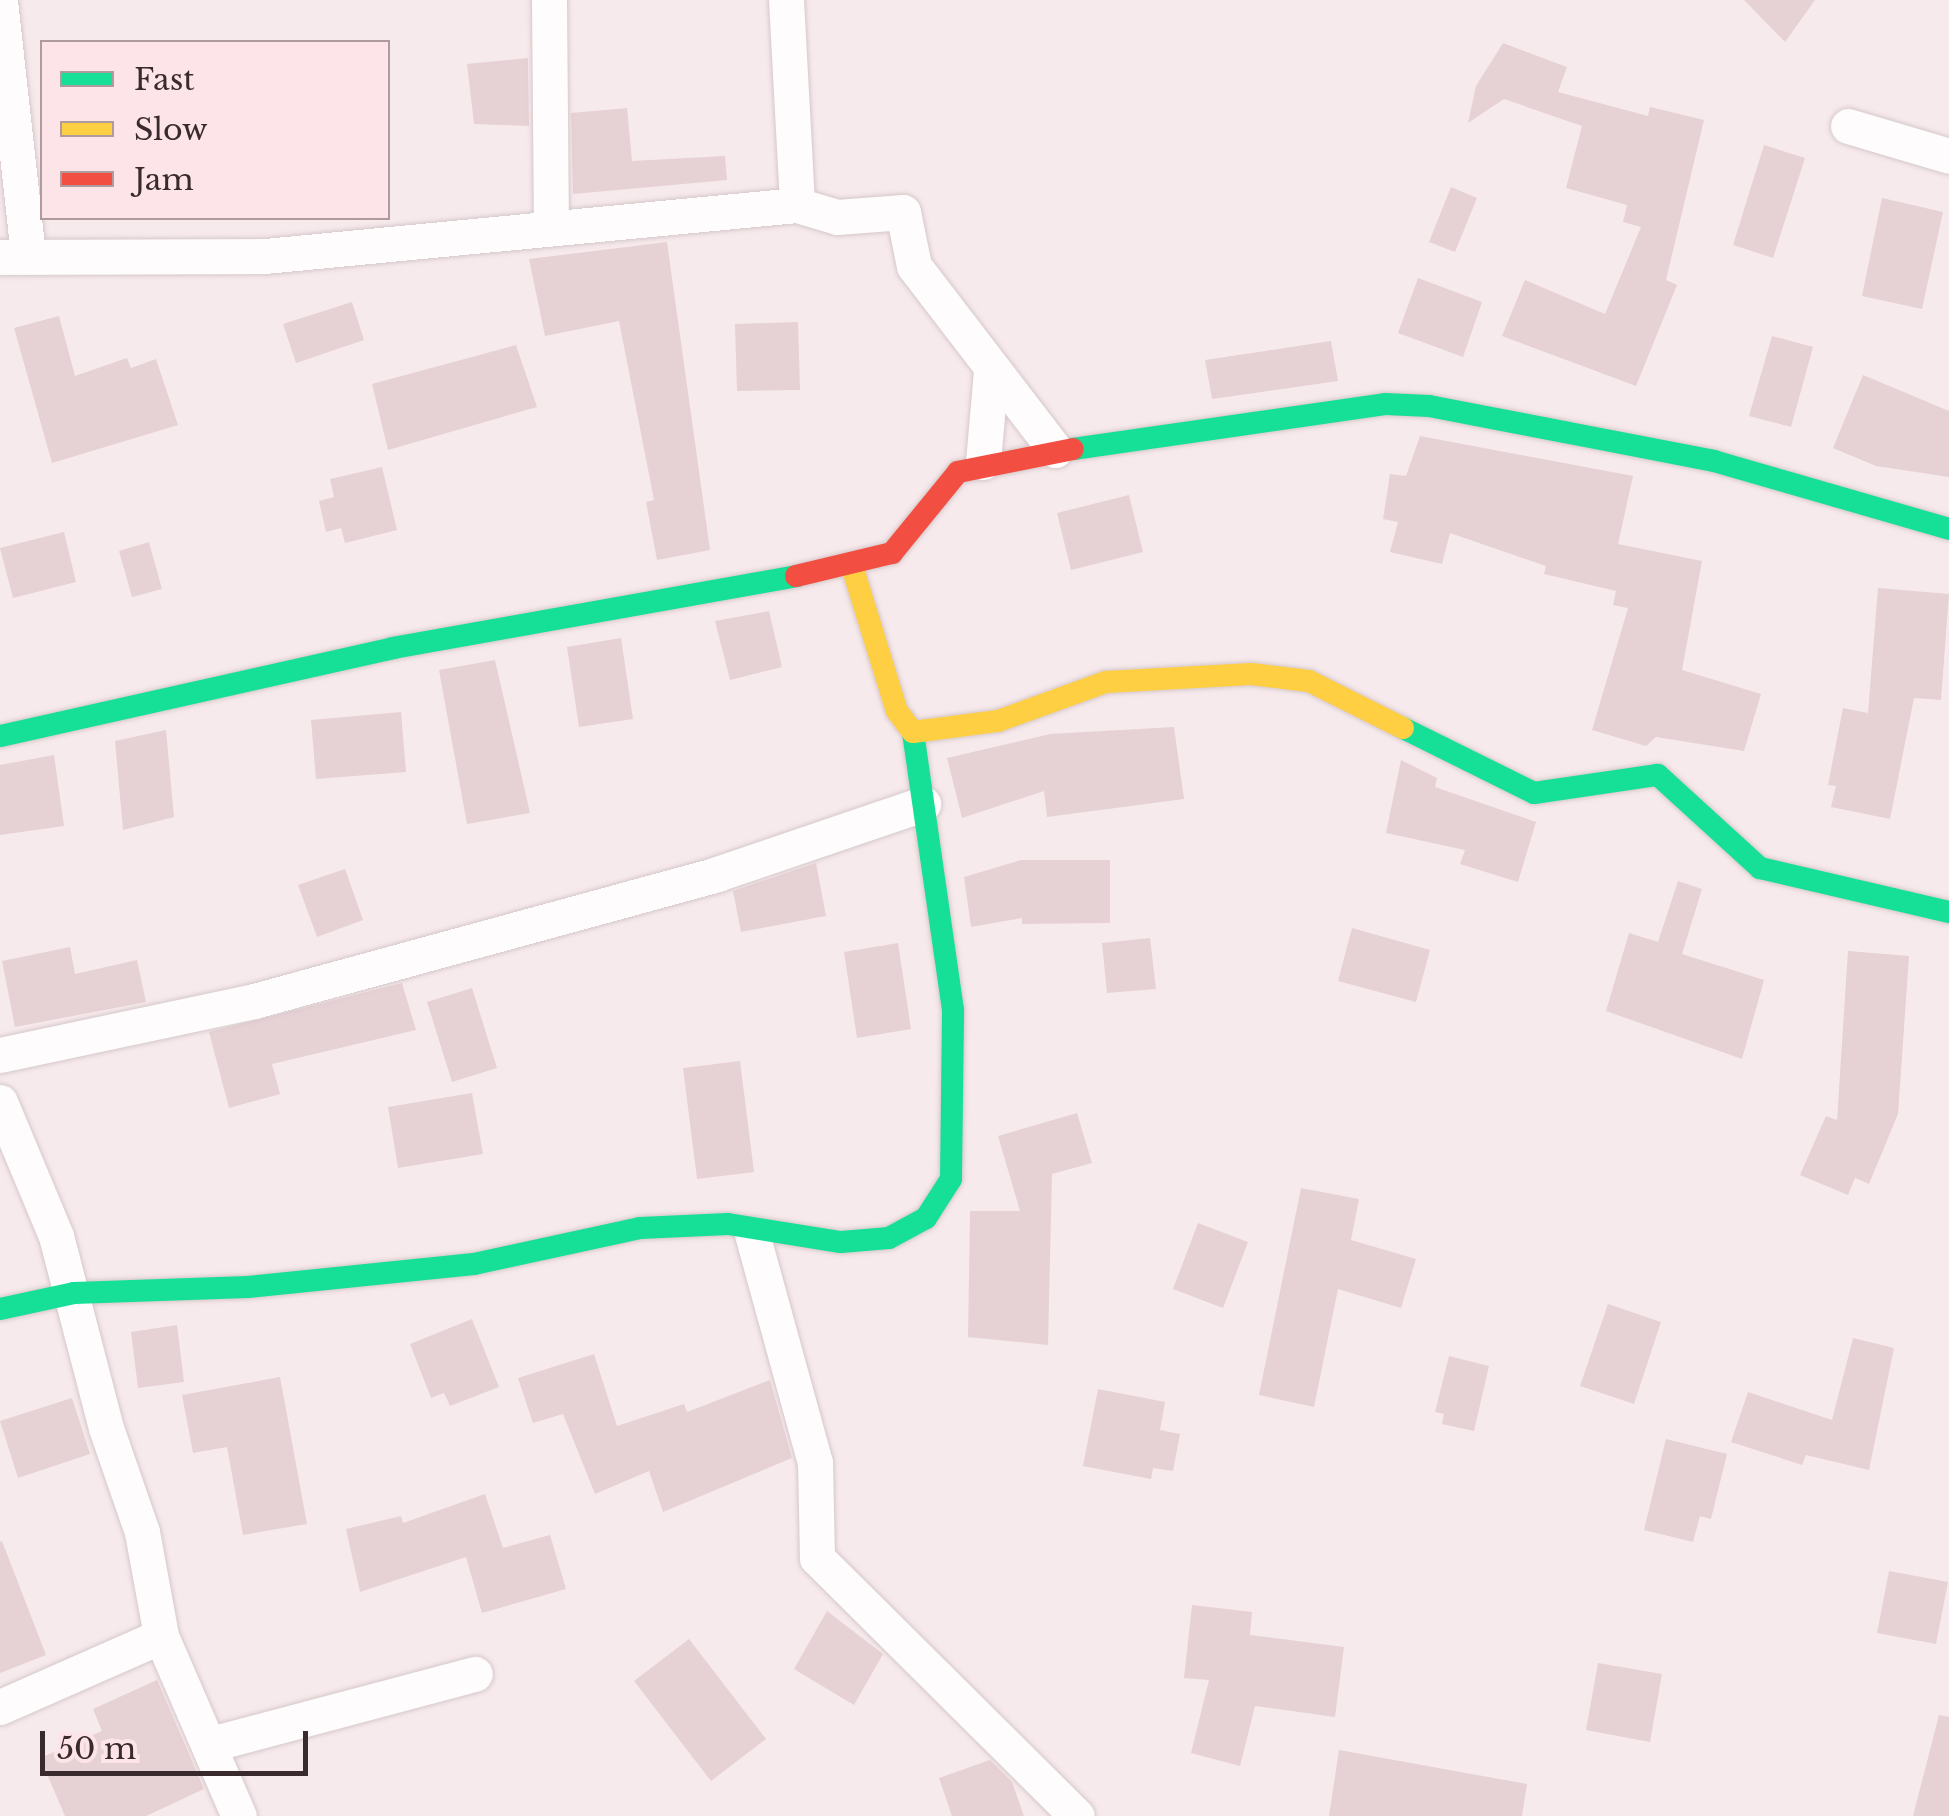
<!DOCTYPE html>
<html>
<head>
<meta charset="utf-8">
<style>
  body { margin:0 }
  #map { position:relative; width:1949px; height:1816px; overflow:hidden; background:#f7eaec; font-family:"Libre Baskerville",serif }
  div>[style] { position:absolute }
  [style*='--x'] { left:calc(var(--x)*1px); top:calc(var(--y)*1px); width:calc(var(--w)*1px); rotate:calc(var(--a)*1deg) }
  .building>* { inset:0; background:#e6d1d5 }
  .roads { filter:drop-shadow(0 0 2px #d5c8ca) drop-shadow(0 0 2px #d5c8ca) }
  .street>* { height:35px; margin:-17.5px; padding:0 17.5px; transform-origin:17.5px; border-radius:17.5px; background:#fefcfc }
  .fast>* { height:22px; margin:-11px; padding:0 11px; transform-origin:11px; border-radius:11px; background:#16e098 }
  .slow>* { height:22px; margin:-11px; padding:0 11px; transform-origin:11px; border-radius:11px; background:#ffcf43 }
  .jam>* { height:22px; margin:-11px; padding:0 11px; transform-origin:11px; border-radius:11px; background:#f24e42 }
  span { translate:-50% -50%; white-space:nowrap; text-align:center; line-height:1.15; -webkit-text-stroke:9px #fde4e9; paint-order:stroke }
  .legend { position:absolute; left:40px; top:40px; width:350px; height:180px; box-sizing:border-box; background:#fde4e9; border:2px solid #af9a9e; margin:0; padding:12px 18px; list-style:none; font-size:30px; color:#392a2d }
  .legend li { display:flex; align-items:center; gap:20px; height:50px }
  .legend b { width:50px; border:2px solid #af9a9e }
  .scale { position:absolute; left:40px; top:1731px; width:268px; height:45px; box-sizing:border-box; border:5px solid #392a2d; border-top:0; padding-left:12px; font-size:30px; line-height:35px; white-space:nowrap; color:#392a2d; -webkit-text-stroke:8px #fde4e9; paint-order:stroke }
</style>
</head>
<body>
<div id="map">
  <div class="building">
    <div style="clip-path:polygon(1744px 0,1815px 0,1785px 42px)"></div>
    <div style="clip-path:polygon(1503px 43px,1567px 67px,1558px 92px,1648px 116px,1650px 107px,1704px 120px,1666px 280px,1677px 285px,1636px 386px,1502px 336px,1525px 280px,1605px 314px,1641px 227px,1623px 222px,1627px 205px,1566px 188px,1582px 126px,1504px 99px,1468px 123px,1476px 86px)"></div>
    <div style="clip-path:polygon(528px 58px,529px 126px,474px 124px,467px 64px)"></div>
    <div style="clip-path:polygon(627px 108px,632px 161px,725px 156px,727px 180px,573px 194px,571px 113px)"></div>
    <div style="clip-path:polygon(1764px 145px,1805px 158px,1773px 258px,1733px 245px)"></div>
    <div style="clip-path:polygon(1451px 187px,1477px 198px,1455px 252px,1429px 242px)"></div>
    <div style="clip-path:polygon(1882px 198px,1943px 212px,1922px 309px,1862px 296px)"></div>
    <div style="clip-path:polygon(667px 242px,710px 550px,657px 560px,646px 502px,654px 500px,619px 321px,545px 336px,529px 259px)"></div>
    <div style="clip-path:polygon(1418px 278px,1482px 302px,1463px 357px,1398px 333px)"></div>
    <div style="clip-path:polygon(352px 302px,364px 340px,296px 363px,283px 324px)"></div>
    <div style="clip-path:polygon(59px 316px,75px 376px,127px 358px,131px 368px,156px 359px,178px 425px,52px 463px,14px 328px)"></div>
    <div style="clip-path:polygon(798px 322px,800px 390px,737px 391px,735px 324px)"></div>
    <div style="clip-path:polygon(1772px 336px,1813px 347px,1791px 427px,1749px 416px)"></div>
    <div style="clip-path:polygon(1331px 341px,1338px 381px,1212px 399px,1205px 360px)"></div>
    <div style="clip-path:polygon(516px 345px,537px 407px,388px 450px,372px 384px)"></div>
    <div style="clip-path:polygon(1863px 375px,1949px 411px,1949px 477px,1876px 466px,1833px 448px)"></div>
    <div style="clip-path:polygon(1420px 436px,1633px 476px,1618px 544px,1702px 561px,1682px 670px,1761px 694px,1744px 751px,1656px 737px,1646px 746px,1592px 730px,1628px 608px,1613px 605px,1616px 591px,1544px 574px,1546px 566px,1450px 533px,1442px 564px,1390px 552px,1398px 522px,1383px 519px,1390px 474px,1406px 476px)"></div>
    <div style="clip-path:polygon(382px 467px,397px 530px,345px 543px,341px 528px,326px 532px,319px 501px,334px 497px,330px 479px)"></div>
    <div style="clip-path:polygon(1129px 495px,1143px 552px,1071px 570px,1057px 513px)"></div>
    <div style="clip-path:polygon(64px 532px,76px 582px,13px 598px,0 548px)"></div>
    <div style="clip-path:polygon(149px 542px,162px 589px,132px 597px,119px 551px)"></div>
    <div style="clip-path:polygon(1878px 588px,1949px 594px,1941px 700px,1914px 698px,1890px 819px,1831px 807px,1836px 786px,1828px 785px,1843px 708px,1868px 713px)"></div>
    <div style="clip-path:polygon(769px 611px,782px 667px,730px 680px,715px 621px)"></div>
    <div style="clip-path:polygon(621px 638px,633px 719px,579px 727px,567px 647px)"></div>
    <div style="clip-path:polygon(495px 660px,530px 813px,467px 824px,439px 670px)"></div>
    <div style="clip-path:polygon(401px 712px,406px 772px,316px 779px,311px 720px)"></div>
    <div style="clip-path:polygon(1174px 727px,1184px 799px,1047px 817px,1044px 791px,962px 818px,947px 758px,1050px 734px)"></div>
    <div style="clip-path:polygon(166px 730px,174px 817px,123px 830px,115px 741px)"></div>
    <div style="clip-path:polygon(54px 755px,64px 826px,0 835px,0 765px)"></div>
    <div style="clip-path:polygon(1401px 760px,1437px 778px,1435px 787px,1536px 822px,1518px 882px,1460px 864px,1465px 850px,1386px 833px)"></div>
    <div style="clip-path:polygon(1021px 860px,1110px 860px,1110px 923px,1022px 924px,1022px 918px,971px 927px,964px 877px)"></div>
    <div style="clip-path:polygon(816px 863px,826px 916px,741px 932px,733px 891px)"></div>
    <div style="clip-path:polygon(345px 869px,363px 920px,317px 937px,298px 885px)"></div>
    <div style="clip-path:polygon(1678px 881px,1702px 889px,1682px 954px,1764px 980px,1742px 1059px,1606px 1011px,1629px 933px,1658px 942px)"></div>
    <div style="clip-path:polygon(1352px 928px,1430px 950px,1416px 1002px,1338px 981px)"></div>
    <div style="clip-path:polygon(1150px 938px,1156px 989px,1107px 993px,1102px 943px)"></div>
    <div style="clip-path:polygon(898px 943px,911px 1029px,857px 1038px,844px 952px)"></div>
    <div style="clip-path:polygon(70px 947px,75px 974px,137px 960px,146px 1002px,15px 1027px,2px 961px)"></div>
    <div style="clip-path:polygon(1848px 951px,1909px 956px,1898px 1114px,1869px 1184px,1855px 1178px,1848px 1195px,1800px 1175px,1826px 1116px,1837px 1120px)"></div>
    <div style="clip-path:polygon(402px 983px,416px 1030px,272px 1064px,280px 1094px,229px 1108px,209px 1032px)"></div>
    <div style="clip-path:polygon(472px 988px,497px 1068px,452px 1082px,427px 1002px)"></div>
    <div style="clip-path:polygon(740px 1061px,754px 1172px,697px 1179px,683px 1068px)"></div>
    <div style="clip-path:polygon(472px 1093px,483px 1154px,398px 1168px,388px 1107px)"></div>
    <div style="clip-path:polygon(1077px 1113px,1092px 1163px,1052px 1174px,1048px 1345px,968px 1337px,970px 1211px,1020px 1211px,998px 1136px)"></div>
    <div style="clip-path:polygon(1301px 1188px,1359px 1199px,1351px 1240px,1416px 1259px,1401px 1308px,1338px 1289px,1314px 1407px,1259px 1395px)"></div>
    <div style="clip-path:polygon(1198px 1223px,1248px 1242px,1223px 1308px,1173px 1289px)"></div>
    <div style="clip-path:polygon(1608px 1304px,1661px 1322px,1634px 1404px,1580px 1386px)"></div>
    <div style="clip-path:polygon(472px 1319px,499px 1387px,450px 1406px,444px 1393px,431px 1398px,410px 1344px)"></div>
    <div style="clip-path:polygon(177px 1325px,184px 1382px,138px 1388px,131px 1332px)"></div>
    <div style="clip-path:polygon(1853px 1338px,1894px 1348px,1869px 1470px,1806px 1455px,1802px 1465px,1731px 1442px,1748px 1392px,1832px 1420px)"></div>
    <div style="clip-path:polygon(594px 1354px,617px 1426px,684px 1404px,687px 1412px,770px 1380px,792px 1458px,663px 1512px,649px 1471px,595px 1494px,563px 1414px,533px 1423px,518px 1378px)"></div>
    <div style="clip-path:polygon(1449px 1356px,1489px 1366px,1474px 1431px,1442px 1424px,1444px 1414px,1435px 1412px)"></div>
    <div style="clip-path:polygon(280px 1377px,307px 1524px,243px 1535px,227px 1447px,193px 1453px,182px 1395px)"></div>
    <div style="clip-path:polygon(1098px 1389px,1165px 1402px,1160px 1430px,1180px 1434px,1173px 1471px,1153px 1468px,1151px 1479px,1083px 1466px)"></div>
    <div style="clip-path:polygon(72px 1398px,90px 1454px,18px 1478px,0 1421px)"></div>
    <div style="clip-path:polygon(1666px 1439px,1727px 1454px,1711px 1519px,1700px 1516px,1693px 1542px,1644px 1530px)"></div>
    <div style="clip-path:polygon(485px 1494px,503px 1548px,550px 1535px,566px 1589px,482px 1613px,466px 1557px,360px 1592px,346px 1529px,401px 1516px,403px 1523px)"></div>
    <div style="clip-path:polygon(2px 1541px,46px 1655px,0 1673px,0 1542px)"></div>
    <div style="clip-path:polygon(1889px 1571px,1948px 1582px,1936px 1644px,1877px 1633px)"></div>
    <div style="clip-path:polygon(1192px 1605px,1252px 1612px,1250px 1635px,1344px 1647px,1335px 1717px,1255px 1706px,1240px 1766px,1191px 1753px,1209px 1680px,1184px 1678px)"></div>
    <div style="clip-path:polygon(827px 1611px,883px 1654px,854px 1705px,794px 1669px)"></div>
    <div style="clip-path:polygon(689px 1639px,766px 1739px,711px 1781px,634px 1681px)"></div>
    <div style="clip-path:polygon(1598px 1663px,1662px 1674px,1650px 1742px,1586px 1730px)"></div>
    <div style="clip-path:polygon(157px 1680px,204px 1789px,146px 1816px,65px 1816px,40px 1758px,102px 1731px,93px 1709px)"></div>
    <div style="clip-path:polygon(1939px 1715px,1949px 1717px,1949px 1816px,1913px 1816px)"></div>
    <div style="clip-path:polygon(1339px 1750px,1527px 1784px,1522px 1816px,1329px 1816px)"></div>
    <div style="clip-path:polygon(990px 1760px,1012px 1782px,1024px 1816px,952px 1816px,939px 1778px)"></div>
  </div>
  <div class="roads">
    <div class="street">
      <div style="--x:549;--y:0;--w:227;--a:89.5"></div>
      <div style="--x:786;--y:0;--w:205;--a:86.9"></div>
      <div style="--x:797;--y:205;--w:42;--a:16.7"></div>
      <div style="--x:837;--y:217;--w:66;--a:-4.3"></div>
      <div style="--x:903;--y:212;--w:55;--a:78.5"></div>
      <div style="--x:914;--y:266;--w:232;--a:52.5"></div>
      <div style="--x:0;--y:1;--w:256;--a:83.7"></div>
      <div style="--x:1848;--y:126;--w:105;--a:16.5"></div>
      <div style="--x:0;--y:257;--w:265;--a:-0.2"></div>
      <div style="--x:265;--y:256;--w:534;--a:-5.48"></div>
      <div style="--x:983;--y:462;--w:92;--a:-85"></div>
      <div style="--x:0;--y:1055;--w:260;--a:-12"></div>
      <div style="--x:254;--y:1001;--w:480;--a:-15.3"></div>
      <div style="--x:717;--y:874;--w:218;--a:-18.8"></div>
      <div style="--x:0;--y:1102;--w:145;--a:67.3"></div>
      <div style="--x:56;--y:1236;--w:198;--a:75.4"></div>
      <div style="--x:106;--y:1428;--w:110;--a:70.9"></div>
      <div style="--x:142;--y:1532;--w:106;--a:79.6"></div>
      <div style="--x:161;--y:1636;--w:196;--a:66.6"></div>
      <div style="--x:752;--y:1234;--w:237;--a:74.6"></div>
      <div style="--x:815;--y:1462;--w:96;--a:88.8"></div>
      <div style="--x:817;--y:1558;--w:366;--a:44.8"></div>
      <div style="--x:0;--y:1707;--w:176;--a:-23.8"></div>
      <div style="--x:211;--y:1744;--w:273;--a:-14.9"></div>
    </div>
    <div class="fast">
      <div style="--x:1073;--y:449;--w:315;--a:-8.2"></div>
      <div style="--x:1385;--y:404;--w:44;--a:2.6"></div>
      <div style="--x:1429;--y:406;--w:290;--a:10.9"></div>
      <div style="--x:1714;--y:461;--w:245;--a:16.1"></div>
      <div style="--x:1403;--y:728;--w:146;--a:26.4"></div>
      <div style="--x:1534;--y:793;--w:125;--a:-8.3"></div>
      <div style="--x:1658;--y:775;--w:138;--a:42.4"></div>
      <div style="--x:1760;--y:868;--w:194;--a:13.1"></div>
      <div style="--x:0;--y:736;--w:403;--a:-12.6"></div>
      <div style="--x:393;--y:648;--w:409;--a:-10.1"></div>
      <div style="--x:0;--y:1309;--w:76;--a:-12.2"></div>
      <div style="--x:74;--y:1293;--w:174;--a:-2"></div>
      <div style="--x:248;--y:1287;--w:227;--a:-5.8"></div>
      <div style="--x:474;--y:1264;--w:170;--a:-12.2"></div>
      <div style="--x:640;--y:1228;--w:88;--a:-2.6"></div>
      <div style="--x:728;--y:1224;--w:114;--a:9.1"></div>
      <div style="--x:841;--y:1242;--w:48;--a:-4.8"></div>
      <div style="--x:889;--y:1238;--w:42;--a:-28.4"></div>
      <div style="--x:926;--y:1218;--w:46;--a:-57.3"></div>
      <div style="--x:951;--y:1179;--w:169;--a:-89.3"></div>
      <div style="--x:953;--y:1010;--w:281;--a:-98.2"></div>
    </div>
    <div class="slow">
      <div style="--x:852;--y:566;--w:152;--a:72.8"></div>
      <div style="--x:897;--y:711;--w:26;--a:53"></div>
      <div style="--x:913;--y:732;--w:86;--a:-7.4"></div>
      <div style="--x:998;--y:721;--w:115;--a:-19.9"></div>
      <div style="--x:1106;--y:682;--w:145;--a:-3.2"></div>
      <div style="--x:1251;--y:674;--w:58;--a:6.9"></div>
      <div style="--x:1309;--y:681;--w:105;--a:26.6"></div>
    </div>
    <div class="jam">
      <div style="--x:796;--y:576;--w:99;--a:-13.5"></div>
      <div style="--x:892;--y:553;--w:104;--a:-50.8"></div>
      <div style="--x:958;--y:472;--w:117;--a:-11.3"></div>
    </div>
  </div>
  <ul class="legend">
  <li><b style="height:12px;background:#16e098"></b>Fast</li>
  <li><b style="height:12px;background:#ffcf43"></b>Slow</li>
  <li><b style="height:12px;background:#f24e42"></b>Jam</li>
  </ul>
  <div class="scale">50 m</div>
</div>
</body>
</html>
